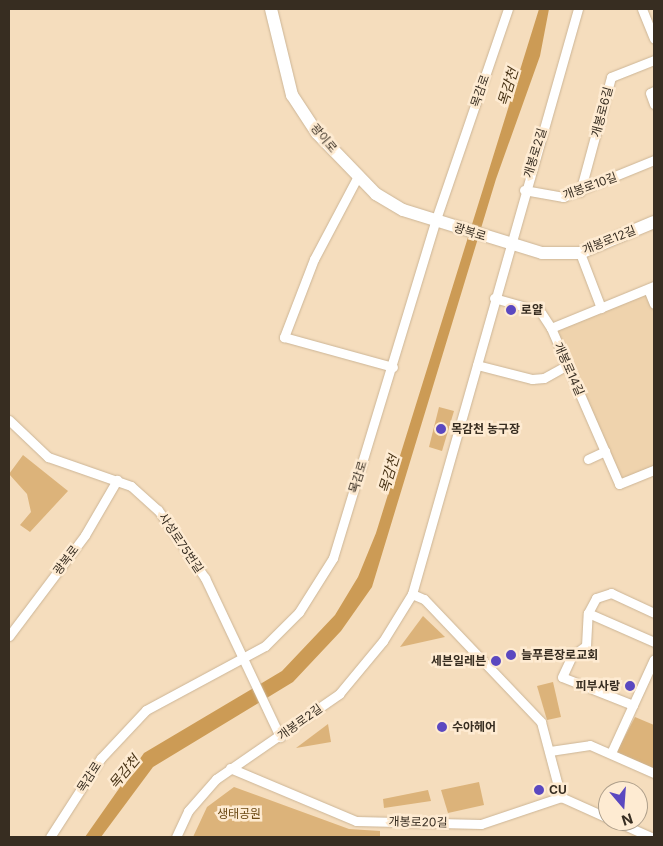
<!DOCTYPE html>
<html>
<head>
<meta charset="utf-8">
<style>
  body { margin:0 }
  #map { position:relative; width:663px; height:846px; overflow:hidden; background:#f5ddbd; font-family:Inter,"Noto Sans KR",sans-serif }
  div>[style] { position:absolute }
  [style*='--x'] { left:calc(var(--x)*1px); top:calc(var(--y)*1px); width:calc(var(--w)*1px); rotate:calc(var(--a)*1deg) }
  .built>* { inset:0; background:#efd3ad }
  .green>* { inset:0; background:#dcb37a }
  .water>* { inset:0; background:#cc9b55 }
  .roads { filter:drop-shadow(0 0 1px #ccb596) drop-shadow(0 0 1px #ccb596) }
  .street>* { height:9px; margin:-4.5px; padding:0 4.5px; transform-origin:4.5px; border-radius:4.5px; background:#fff }
  .secondary>* { height:12px; margin:-6px; padding:0 6px; transform-origin:6px; border-radius:6px; background:#fff }
  .dots>* { width:14px; height:14px; translate:-50% -50%; box-sizing:border-box; border:2px solid #feebd2; border-radius:50% }
  span { translate:-50% -50%; white-space:nowrap; text-align:center; line-height:1.15; -webkit-text-stroke:5px #feebd2; paint-order:stroke }
  .street-label { font-size:12px; color:#372d21 }
  .poi-label { font-size:12px; color:#372d21; font-weight:700 }
  .left { translate:0 -50%; text-align:left }
  .right { translate:-100% -50%; text-align:right }
  .park-label { font-size:12px; color:#6d4b16 }
  .water-label { font-size:14px; color:#473214; font-style:italic }
  .frame { position:absolute; inset:0; border:10px solid #372d21; pointer-events:none }
  .north { position:absolute; left:598px; top:781px; width:50px; height:50px; box-sizing:border-box; background:#feebd2; border:1px solid #ae9f8b; border-radius:50%; rotate:162deg; font-size:14px; font-weight:700; line-height:20px; text-align:center; color:#372d21 }
  .north::after { content:''; display:block; margin:auto; width:18px; height:22px; background:#5b48c0; clip-path:polygon(50% 0,100% 100%,50% 72%,0 100%) }
</style>
</head>
<body>
<div id="map">
  <div class="built">
    <div style="clip-path:polygon(648px 289px,654px 304px,654px 470px,619px 484px,551px 328px)"></div>
  </div>
  <div class="green">
    <div style="clip-path:polygon(439px 407px,454px 411px,442px 451px,429px 447px)"></div>
    <div style="clip-path:polygon(23px 455px,68px 491px,30px 532px,20px 525px,31px 512px,27px 494px,9px 474px)"></div>
    <div style="clip-path:polygon(423px 616px,445px 637px,400px 647px)"></div>
    <div style="clip-path:polygon(553px 682px,561px 717px,547px 720px,537px 686px)"></div>
    <div style="clip-path:polygon(635px 717px,654px 725px,654px 773px,615px 755px)"></div>
    <div style="clip-path:polygon(328px 724px,331px 742px,296px 748px)"></div>
    <div style="clip-path:polygon(479px 782px,484px 805px,448px 813px,441px 790px)"></div>
    <div style="clip-path:polygon(234px 787px,349px 829px,380px 831px,380px 837px,193px 837px,207px 807px)"></div>
    <div style="clip-path:polygon(428px 790px,431px 801px,384px 808px,383px 799px)"></div>
  </div>
  <div class="water">
    <div style="clip-path:polygon(539px 9px,549px 9px,540px 56px,496px 179px,372px 587px,341px 631px,293px 682px,153px 767px,101px 837px,85px 837px,144px 753px,282px 671px,335px 615px,358px 577px,376px 533px)"></div>
  </div>
  <div class="roads">
    <div class="street">
      <div style="--x:642;--y:9;--w:32;--a:68"></div>
      <div style="--x:654;--y:91;--w:4;--a:153"></div>
      <div style="--x:650;--y:93;--w:12;--a:70"></div>
      <div style="--x:358;--y:176;--w:94;--a:117.9"></div>
      <div style="--x:314;--y:259;--w:84;--a:111"></div>
      <div style="--x:284;--y:337;--w:113;--a:15.4"></div>
      <div style="--x:524;--y:190;--w:40;--a:10"></div>
      <div style="--x:563;--y:197;--w:98;--a:-22.1"></div>
      <div style="--x:580;--y:192;--w:119;--a:-74.9"></div>
      <div style="--x:611;--y:77;--w:46;--a:-21.6"></div>
      <div style="--x:580;--y:253;--w:59;--a:69.1"></div>
      <div style="--x:654;--y:286;--w:111;--a:157.8"></div>
      <div style="--x:551;--y:328;--w:170;--a:66.4"></div>
      <div style="--x:619;--y:484;--w:38;--a:-22"></div>
      <div style="--x:648;--y:289;--w:16;--a:68"></div>
      <div style="--x:494;--y:298;--w:48;--a:15.8"></div>
      <div style="--x:540;--y:311;--w:20;--a:57"></div>
      <div style="--x:477;--y:365;--w:57;--a:14.3"></div>
      <div style="--x:532;--y:379;--w:12;--a:-5"></div>
      <div style="--x:544;--y:378;--w:26;--a:-29"></div>
      <div style="--x:9;--y:420;--w:54;--a:43.5"></div>
      <div style="--x:48;--y:457;--w:88;--a:19.3"></div>
      <div style="--x:131;--y:486;--w:36;--a:42"></div>
      <div style="--x:158;--y:510;--w:83;--a:55.3"></div>
      <div style="--x:205;--y:578;--w:176;--a:64.7"></div>
      <div style="--x:588;--y:459;--w:19;--a:-25"></div>
      <div style="--x:412;--y:594;--w:13;--a:23"></div>
      <div style="--x:424;--y:599;--w:170;--a:46.4"></div>
      <div style="--x:541;--y:722;--w:78;--a:75.1"></div>
      <div style="--x:588;--y:613;--w:72;--a:23.7"></div>
      <div style="--x:9;--y:636;--w:126;--a:-53"></div>
      <div style="--x:85;--y:535;--w:64;--a:-59.8"></div>
      <div style="--x:633;--y:705;--w:76;--a:-158.5"></div>
      <div style="--x:562;--y:677;--w:23;--a:-65"></div>
      <div style="--x:572;--y:656;--w:17;--a:-36"></div>
      <div style="--x:586;--y:646;--w:33;--a:-87"></div>
      <div style="--x:588;--y:613;--w:17;--a:-62"></div>
      <div style="--x:596;--y:598;--w:16;--a:-18"></div>
      <div style="--x:611;--y:593;--w:47;--a:24.9"></div>
      <div style="--x:550;--y:751;--w:40;--a:-8.5"></div>
      <div style="--x:590;--y:745;--w:70;--a:23.6"></div>
      <div style="--x:611;--y:753;--w:103;--a:-65.4"></div>
      <div style="--x:230;--y:768;--w:137;--a:22.8"></div>
      <div style="--x:356;--y:821;--w:125;--a:1.4"></div>
      <div style="--x:481;--y:824;--w:84;--a:-18.6"></div>
      <div style="--x:561;--y:797;--w:51;--a:24.1"></div>
      <div style="--x:615;--y:821;--w:39;--a:24"></div>
      <div style="--x:50;--y:837;--w:94;--a:-57.2"></div>
      <div style="--x:101;--y:758;--w:66;--a:-46.8"></div>
      <div style="--x:146;--y:710;--w:135;--a:-28.3"></div>
      <div style="--x:265;--y:646;--w:48;--a:-45"></div>
      <div style="--x:299;--y:612;--w:64;--a:-57.8"></div>
      <div style="--x:333;--y:558;--w:351;--a:-73.1"></div>
      <div style="--x:435;--y:222;--w:225;--a:-71.1"></div>
      <div style="--x:176;--y:837;--w:29;--a:-65"></div>
      <div style="--x:188;--y:811;--w:43;--a:-48.8"></div>
      <div style="--x:216;--y:779;--w:150;--a:-34.6"></div>
      <div style="--x:339;--y:694;--w:69;--a:-50.3"></div>
      <div style="--x:383;--y:641;--w:55;--a:-58.3"></div>
      <div style="--x:412;--y:594;--w:608;--a:-74.16"></div>
    </div>
    <div class="secondary">
      <div style="--x:271;--y:9;--w:89;--a:76.3"></div>
      <div style="--x:292;--y:95;--w:45;--a:56.7"></div>
      <div style="--x:317;--y:133;--w:85;--a:46"></div>
      <div style="--x:376;--y:194;--w:31;--a:31"></div>
      <div style="--x:403;--y:210;--w:145;--a:17.2"></div>
      <div style="--x:542;--y:253;--w:38;--a:0"></div>
      <div style="--x:580;--y:253;--w:80;--a:-22.7"></div>
    </div>
  </div>
  <div class="dots">
    <div style="left:511px;top:310px;background:#5b48c0"></div>
    <div style="left:441px;top:429px;background:#5b48c0"></div>
    <div style="left:511px;top:655px;background:#5b48c0"></div>
    <div style="left:496px;top:661px;background:#5b48c0"></div>
    <div style="left:630px;top:686px;background:#5b48c0"></div>
    <div style="left:442px;top:727px;background:#5b48c0"></div>
    <div style="left:539px;top:790px;background:#5b48c0"></div>
  </div>
  <div class="street-label">
    <span style="left:480px;top:91px;rotate:-71deg">목감로</span>
    <span style="left:602px;top:112px;rotate:-75deg">개봉로6길</span>
    <span style="left:324px;top:138px;rotate:50deg">광이로</span>
    <span style="left:535px;top:153px;rotate:-73deg">개봉로2길</span>
    <span style="left:590px;top:186px;rotate:-20deg">개봉로10길</span>
    <span style="left:470px;top:232px;rotate:17deg">광복로</span>
    <span style="left:609px;top:240px;rotate:-22deg">개봉로12길</span>
    <span style="left:569px;top:369px;rotate:66deg">개봉로14길</span>
    <span style="left:358px;top:477px;rotate:-73deg">목감로</span>
    <span style="left:181px;top:543px;rotate:56deg">사성로75번길</span>
    <span style="left:66px;top:560px;rotate:-53deg">광복로</span>
    <span style="left:300px;top:722px;rotate:-36deg">개봉로2길</span>
    <span style="left:89px;top:777px;rotate:-57deg">목감로</span>
    <span style="left:418px;top:822px;rotate:1deg">개봉로20길</span>
  </div>
  <div class="poi-label">
    <span class="left" style="left:521px;top:310px">로얄</span>
    <span class="left" style="left:451px;top:429px">목감천 농구장</span>
    <span class="left" style="left:521px;top:655px">늘푸른장로교회</span>
    <span class="right" style="left:486px;top:661px">세븐일레븐</span>
    <span class="right" style="left:620px;top:686px">피부사랑</span>
    <span class="left" style="left:452px;top:727px">수아헤어</span>
    <span class="left" style="left:549px;top:790px">CU</span>
  </div>
  <div class="park-label">
    <span style="left:239px;top:814px">생태공원</span>
  </div>
  <div class="water-label">
    <span style="left:508px;top:87px;rotate:-73deg">목감천</span>
    <span style="left:389px;top:474px;rotate:-73deg">목감천</span>
    <span style="left:124px;top:772px;rotate:-50deg">목감천</span>
  </div>
  <div class="frame"></div>
  <div class="north">N</div>
</div>
</body>
</html>
